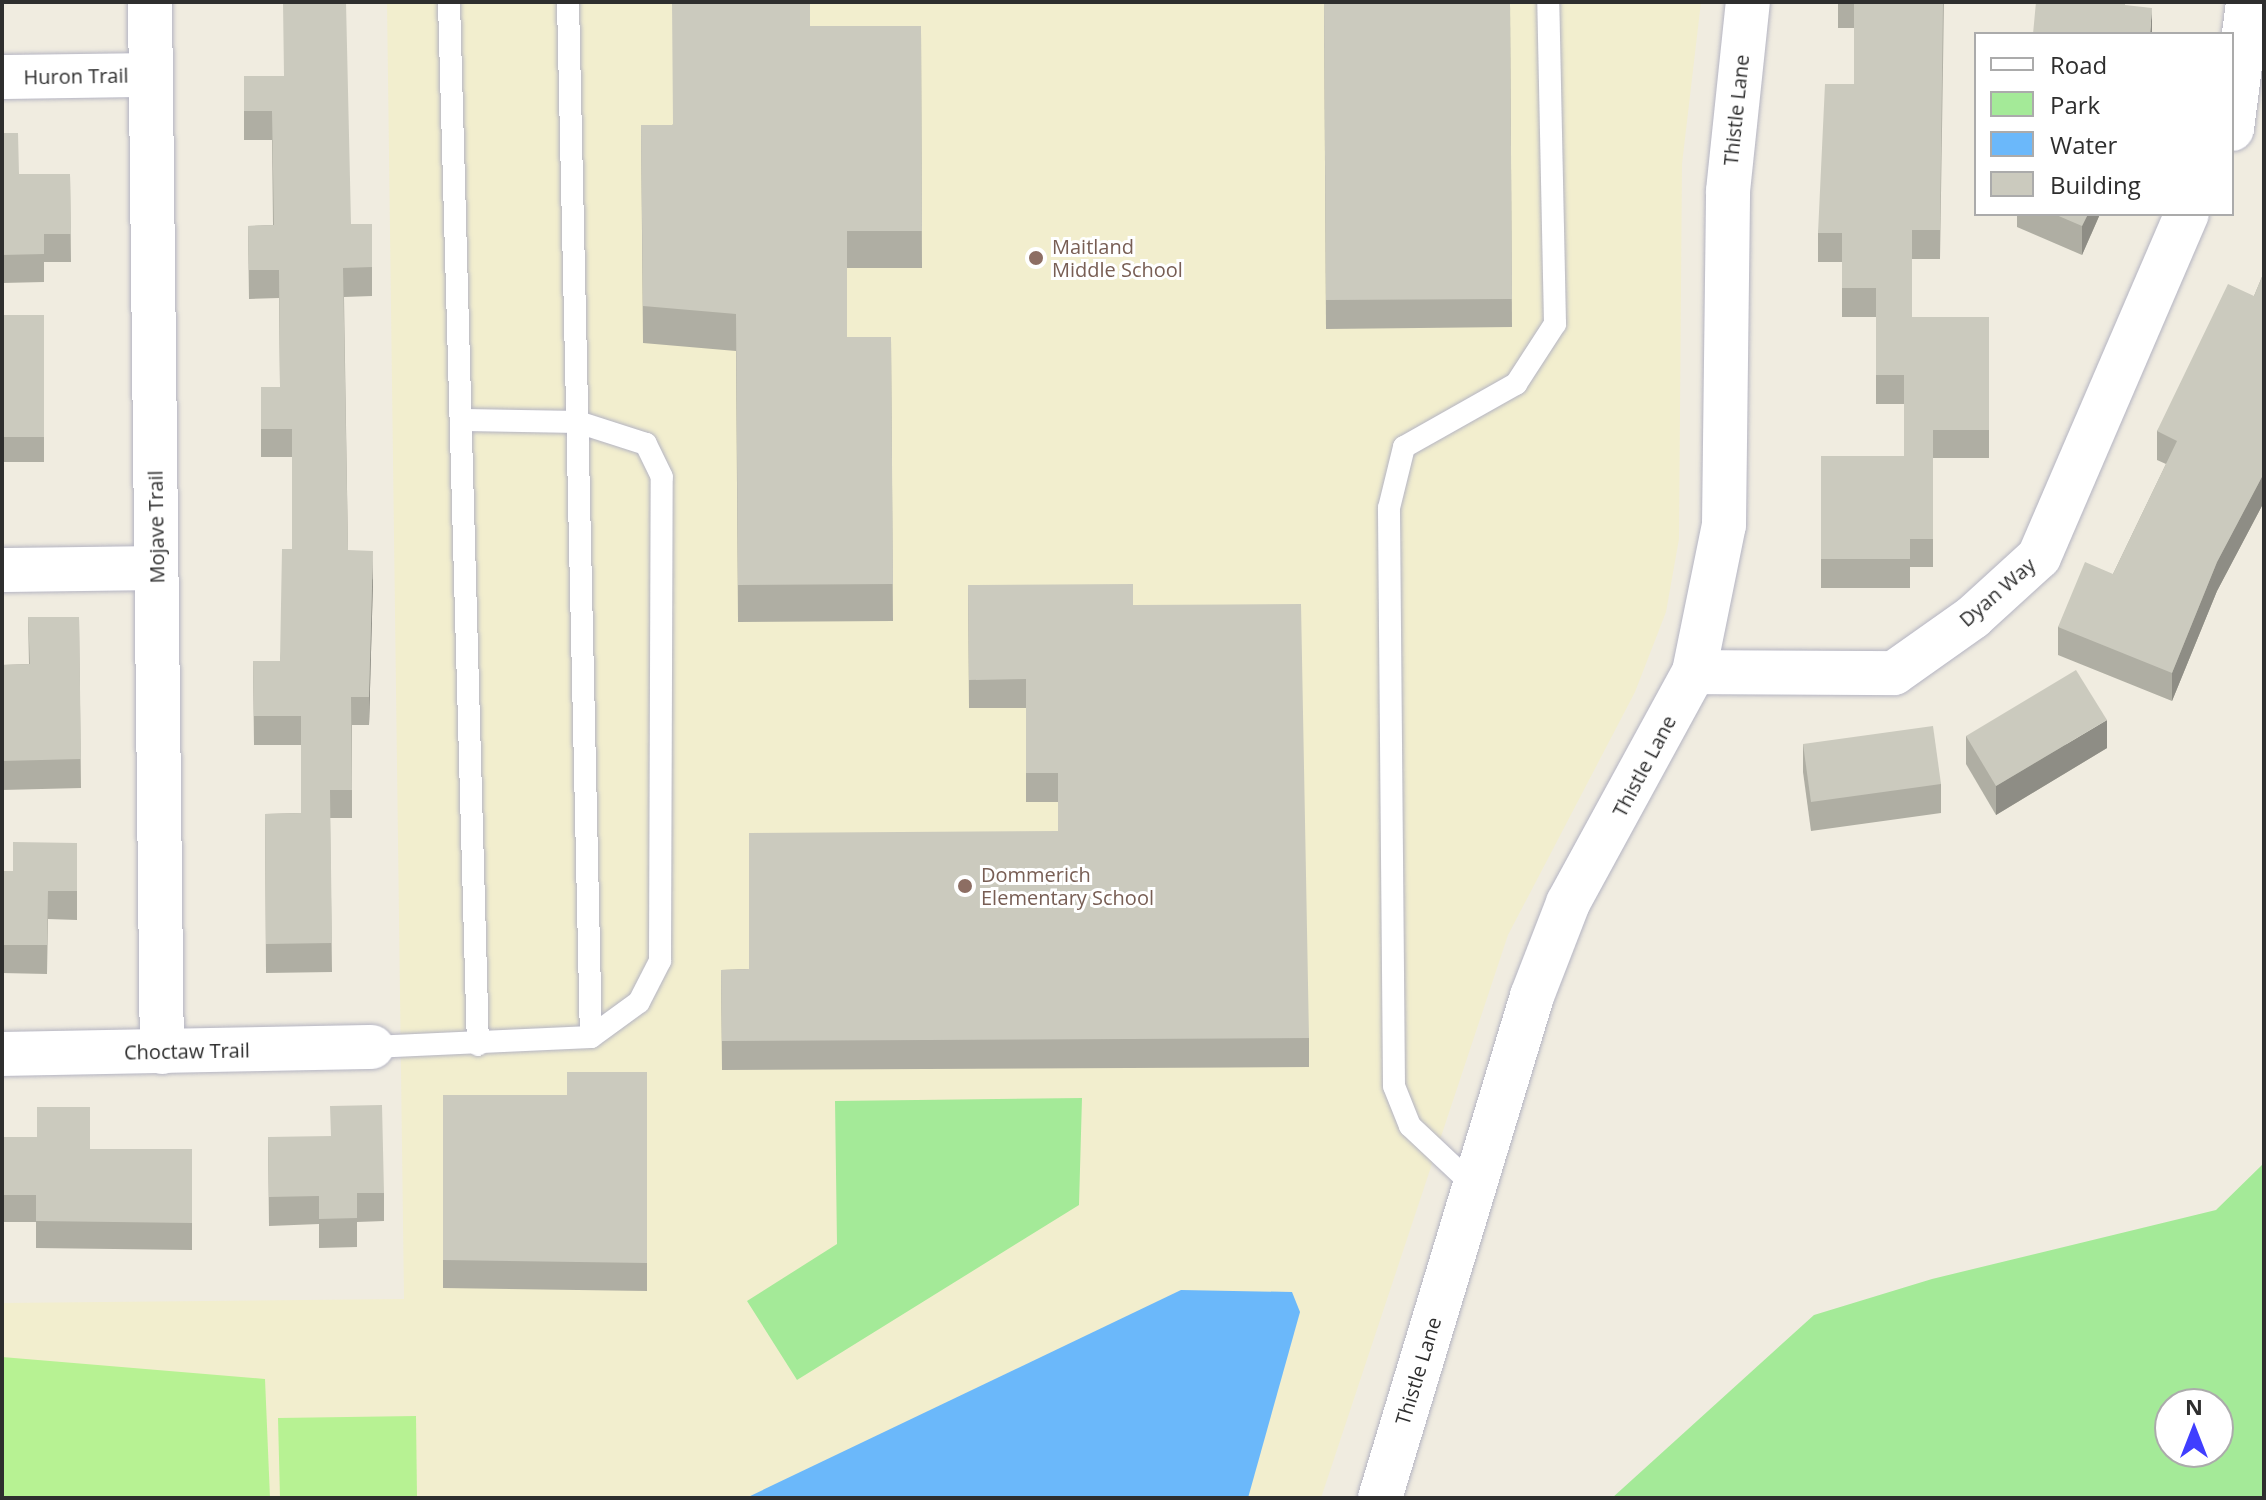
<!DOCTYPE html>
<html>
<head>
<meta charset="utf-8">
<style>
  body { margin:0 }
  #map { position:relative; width:2266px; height:1500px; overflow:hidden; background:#f0ece0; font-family:"Open Sans",sans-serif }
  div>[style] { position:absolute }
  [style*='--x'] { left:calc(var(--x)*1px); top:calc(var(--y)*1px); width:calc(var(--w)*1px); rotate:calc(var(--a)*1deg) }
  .education>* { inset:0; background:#f2eece }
  .green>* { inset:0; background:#a4ea98 }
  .pitch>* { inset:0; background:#b7f293 }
  .water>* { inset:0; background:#6bb8fa }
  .roads { filter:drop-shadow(0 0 2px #b4b4c2) drop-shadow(0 0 2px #b4b4c2) }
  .lane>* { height:22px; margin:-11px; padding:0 11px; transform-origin:11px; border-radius:11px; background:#fff }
  .street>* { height:44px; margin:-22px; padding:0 22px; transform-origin:22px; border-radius:22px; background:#fff }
  .secondary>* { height:44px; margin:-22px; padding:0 22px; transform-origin:22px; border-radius:22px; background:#fff }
  .wall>* { inset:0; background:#afaea3 }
  .shaded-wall>* { inset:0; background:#8e8d85 }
  .building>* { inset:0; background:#cbcabe }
  .dots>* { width:22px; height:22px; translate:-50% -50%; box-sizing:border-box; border:4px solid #fff; border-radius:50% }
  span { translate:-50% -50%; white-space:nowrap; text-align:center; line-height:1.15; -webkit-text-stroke:6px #fff; paint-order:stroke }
  .street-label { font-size:20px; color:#2e2e2e }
  .education-label { font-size:20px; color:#785e54 }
  .left { translate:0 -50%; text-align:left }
  .frame { position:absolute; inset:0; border:4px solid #2e2e2e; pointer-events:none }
  .legend { position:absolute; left:1974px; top:32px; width:260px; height:184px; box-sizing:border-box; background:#fff; border:2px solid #ababab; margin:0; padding:10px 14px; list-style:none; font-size:24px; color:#2e2e2e }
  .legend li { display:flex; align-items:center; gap:16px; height:40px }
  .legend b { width:40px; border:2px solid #ababab }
  .north { position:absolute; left:2154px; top:1388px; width:80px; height:80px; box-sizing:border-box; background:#fff; border:2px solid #ababab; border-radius:50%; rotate:0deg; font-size:22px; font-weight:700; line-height:32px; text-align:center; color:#2e2e2e }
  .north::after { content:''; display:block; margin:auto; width:28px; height:36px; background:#403eff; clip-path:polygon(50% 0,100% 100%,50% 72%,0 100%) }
</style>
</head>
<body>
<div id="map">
  <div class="education">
    <div style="clip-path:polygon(387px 2px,1701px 2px,1682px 164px,1679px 539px,1666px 612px,1635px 692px,1508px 935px,1321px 1498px,2px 1498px,2px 1303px,404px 1299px)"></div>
  </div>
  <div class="green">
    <div style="clip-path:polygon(1082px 1098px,1079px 1205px,797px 1380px,747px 1301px,837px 1244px,835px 1101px)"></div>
    <div style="clip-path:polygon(evenodd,2264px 1163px,2264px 1498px,1612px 1498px,1814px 1315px,1932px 1279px,2216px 1210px,2264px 1163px,2170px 1404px,2218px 1404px,2218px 1452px,2170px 1452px,2170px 1404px)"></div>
  </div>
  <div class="pitch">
    <div style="clip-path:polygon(2px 1357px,265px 1379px,270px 1498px,2px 1498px)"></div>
    <div style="clip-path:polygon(416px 1416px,417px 1498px,280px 1498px,278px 1418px)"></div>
  </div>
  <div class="water">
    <div style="clip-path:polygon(1181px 1290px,1292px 1292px,1300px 1312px,1248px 1498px,746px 1498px)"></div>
  </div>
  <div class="roads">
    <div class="lane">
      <div style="--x:449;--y:2;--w:1043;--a:88.41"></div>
      <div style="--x:568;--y:2;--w:1035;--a:88.73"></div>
      <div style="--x:372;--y:1047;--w:219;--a:-2.6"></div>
      <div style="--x:591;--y:1037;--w:59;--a:-36.1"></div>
      <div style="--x:639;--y:1002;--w:46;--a:-62.9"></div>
      <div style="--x:660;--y:961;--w:484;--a:-89.8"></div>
      <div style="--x:662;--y:477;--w:37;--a:-116"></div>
      <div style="--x:646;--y:444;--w:71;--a:-162.1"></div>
      <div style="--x:578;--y:422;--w:113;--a:-179"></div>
      <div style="--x:1474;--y:1186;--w:88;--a:-136.8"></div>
      <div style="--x:1410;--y:1126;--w:43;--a:-111.8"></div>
      <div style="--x:1394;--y:1086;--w:578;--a:-90.5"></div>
      <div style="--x:1389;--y:508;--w:63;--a:-76.2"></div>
      <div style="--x:1404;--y:447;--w:129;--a:-29.4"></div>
      <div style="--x:1516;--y:384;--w:72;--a:-57"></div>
      <div style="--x:1555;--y:324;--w:322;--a:-91.2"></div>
    </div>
    <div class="street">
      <div style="--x:150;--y:2;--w:1050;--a:89.35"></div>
      <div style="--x:2;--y:77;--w:148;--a:-0.8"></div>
      <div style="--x:2232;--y:129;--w:128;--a:-82.8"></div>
      <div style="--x:2;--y:570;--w:154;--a:-0.7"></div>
      <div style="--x:1694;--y:672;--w:200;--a:0.3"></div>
      <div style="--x:1894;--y:673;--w:97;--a:-35.3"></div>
      <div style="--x:1973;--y:617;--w:89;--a:-42.3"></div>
      <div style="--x:2039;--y:557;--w:374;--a:-66.7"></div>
      <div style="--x:2;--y:1054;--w:370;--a:-1.1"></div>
    </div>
    <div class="secondary">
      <div style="--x:1380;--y:1498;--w:525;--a:-73.15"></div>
      <div style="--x:1532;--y:996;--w:100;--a:-68.8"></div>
      <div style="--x:1568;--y:903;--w:263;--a:-61.4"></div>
      <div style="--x:1694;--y:672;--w:150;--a:-78.5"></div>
      <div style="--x:1724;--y:525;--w:334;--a:-89.3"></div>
      <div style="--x:1728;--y:191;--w:190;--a:-84"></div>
    </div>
  </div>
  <div class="wall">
    <div style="clip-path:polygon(1324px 2px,1510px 2px,1512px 327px,1326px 329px)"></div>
    <div style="clip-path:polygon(1838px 2px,1944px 2px,1940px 259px,1912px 259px,1912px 317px,1989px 317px,1989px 458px,1933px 458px,1933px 567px,1910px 567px,1910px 588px,1821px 588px,1821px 456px,1904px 456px,1904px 404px,1876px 404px,1876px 317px,1842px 317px,1842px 262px,1818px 262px,1818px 233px,1854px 84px,1854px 28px,1838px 28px)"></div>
    <div style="clip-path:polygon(810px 26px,921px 26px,922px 268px,847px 268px,847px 337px,891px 337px,893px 621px,738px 622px,736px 351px,643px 343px,641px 125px,672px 125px)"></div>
    <div style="clip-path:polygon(244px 76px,284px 76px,351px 224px,372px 267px,372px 296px,344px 297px,348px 550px,373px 580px,369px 725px,352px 725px,352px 818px,330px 818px,332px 972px,266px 973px,265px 814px,301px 813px,301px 745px,254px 745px,253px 661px,280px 661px,292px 549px,292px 457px,261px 457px,261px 387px,280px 387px,279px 298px,249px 299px,248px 226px,273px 225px,272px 140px,244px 140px)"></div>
    <div style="clip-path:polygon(2px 133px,19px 174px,70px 174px,71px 262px,44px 262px,44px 282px,2px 283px)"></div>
    <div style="clip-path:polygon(2017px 214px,2100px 214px,2082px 255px,2017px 227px)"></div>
    <div style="clip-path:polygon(2264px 272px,2264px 502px,2217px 591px,2172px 701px,2058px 655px,2058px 627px,2113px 574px,2166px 464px,2157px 460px,2157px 431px,2254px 296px)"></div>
    <div style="clip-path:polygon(2px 315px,44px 315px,44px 462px,2px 462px)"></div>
    <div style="clip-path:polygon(968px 585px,1133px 605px,1309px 1038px,1309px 1067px,722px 1070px,721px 970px,749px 969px,1058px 831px,1058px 802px,1026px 802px,1026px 708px,969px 708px)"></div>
    <div style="clip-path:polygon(28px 617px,79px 617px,81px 788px,2px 790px,2px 665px,29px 664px)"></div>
    <div style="clip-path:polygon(1966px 736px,2107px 748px,1996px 815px,1966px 764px)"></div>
    <div style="clip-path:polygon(1803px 744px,1941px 784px,1941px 813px,1811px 831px,1803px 772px)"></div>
    <div style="clip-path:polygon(77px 843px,77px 920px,48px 919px,47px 974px,2px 973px,2px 871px,13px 871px)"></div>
    <div style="clip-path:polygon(647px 1072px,647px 1291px,443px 1288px,443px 1095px,567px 1095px)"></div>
    <div style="clip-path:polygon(2px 1137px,37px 1137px,90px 1149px,192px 1149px,192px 1250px,36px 1248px,36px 1222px,2px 1222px)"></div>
    <div style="clip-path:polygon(268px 1137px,384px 1193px,384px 1221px,357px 1222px,357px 1247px,319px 1248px,319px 1224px,269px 1226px)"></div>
  </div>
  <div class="shaded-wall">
    <div style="clip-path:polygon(2152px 8px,2152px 34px,2150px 34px)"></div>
    <div style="clip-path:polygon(2088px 214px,2100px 214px,2082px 255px,2082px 226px)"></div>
    <div style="clip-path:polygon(2264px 473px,2264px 502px,2217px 591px,2172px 701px,2172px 673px,2217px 562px)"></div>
    <div style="clip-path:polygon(373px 551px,373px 580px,369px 725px,369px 697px)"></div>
    <div style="clip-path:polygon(2107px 720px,2107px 748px,1996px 815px,1996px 786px)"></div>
  </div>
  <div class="building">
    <div style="clip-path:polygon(283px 2px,346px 2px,351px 224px,372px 224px,372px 267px,343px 268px,348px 550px,373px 551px,369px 697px,351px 697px,352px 790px,330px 790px,332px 943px,266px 944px,265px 814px,301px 813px,301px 716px,254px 716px,253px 661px,280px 661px,282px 549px,292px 549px,292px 429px,261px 429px,261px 387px,280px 387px,279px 270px,249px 270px,248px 226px,274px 225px,272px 111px,244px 111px,244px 76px,284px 76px)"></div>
    <div style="clip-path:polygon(672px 2px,810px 2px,810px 26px,921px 26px,922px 231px,847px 231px,847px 337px,891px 337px,893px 584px,738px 585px,736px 314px,643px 306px,641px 125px,673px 125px)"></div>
    <div style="clip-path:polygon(1324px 2px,1510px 2px,1512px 299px,1326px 300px)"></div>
    <div style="clip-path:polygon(1854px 2px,1943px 2px,1940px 230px,1912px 230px,1912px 317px,1989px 317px,1989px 430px,1933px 430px,1933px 539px,1910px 539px,1910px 559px,1821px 559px,1821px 456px,1904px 456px,1904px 375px,1876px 375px,1876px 288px,1842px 288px,1842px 233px,1818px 233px,1825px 84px,1854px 84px)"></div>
    <div style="clip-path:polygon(2036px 2px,2125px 2px,2125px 5px,2152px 8px,2150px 34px,2033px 34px)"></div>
    <div style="clip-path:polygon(2px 133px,18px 133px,19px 174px,70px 174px,71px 234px,44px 234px,44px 254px,2px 255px)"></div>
    <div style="clip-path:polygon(2054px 214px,2088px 214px,2082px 226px)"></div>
    <div style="clip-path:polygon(2264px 272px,2264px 473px,2217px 562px,2172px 673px,2058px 627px,2085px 562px,2113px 574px,2177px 441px,2157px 431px,2228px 284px,2254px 296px)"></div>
    <div style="clip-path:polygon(2px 315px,44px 315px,44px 437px,2px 437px)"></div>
    <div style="clip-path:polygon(1133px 584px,1133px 605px,1301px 604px,1309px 1038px,722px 1041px,721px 970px,749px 969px,749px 833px,1058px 831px,1058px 773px,1026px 773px,1026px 679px,969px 680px,968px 585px)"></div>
    <div style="clip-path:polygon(28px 617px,79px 617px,81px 759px,2px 761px,2px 665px,30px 664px)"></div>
    <div style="clip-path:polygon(2076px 670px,2107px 720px,1996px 786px,1966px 736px)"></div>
    <div style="clip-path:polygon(1933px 726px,1941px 784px,1811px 802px,1803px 744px)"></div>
    <div style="clip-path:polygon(13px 842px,77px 843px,77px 891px,48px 891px,47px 945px,2px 945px,2px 871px,13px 871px)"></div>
    <div style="clip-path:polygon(567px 1072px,647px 1072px,647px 1263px,443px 1260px,443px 1095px,567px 1095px)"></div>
    <div style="clip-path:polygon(382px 1105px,384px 1193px,357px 1193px,357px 1218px,319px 1219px,319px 1196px,269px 1197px,268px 1137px,331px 1136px,330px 1106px)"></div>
    <div style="clip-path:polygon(37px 1107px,90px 1107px,90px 1149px,192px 1149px,192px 1223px,36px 1221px,36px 1195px,2px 1195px,2px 1137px,37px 1137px)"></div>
  </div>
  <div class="dots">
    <div style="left:1036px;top:258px;background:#8d6e63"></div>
    <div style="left:965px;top:886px;background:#8d6e63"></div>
  </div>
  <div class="street-label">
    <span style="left:76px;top:76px;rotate:-1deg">Huron Trail</span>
    <span style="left:1736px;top:110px;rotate:-84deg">Thistle Lane</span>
    <span style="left:156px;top:527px;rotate:-91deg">Mojave Trail</span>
    <span style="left:1997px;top:592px;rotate:-41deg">Dyan Way</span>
    <span style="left:1644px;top:766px;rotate:-62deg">Thistle Lane</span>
    <span style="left:187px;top:1051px;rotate:-1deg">Choctaw Trail</span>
    <span style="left:1418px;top:1371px;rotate:-73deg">Thistle Lane</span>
  </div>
  <div class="education-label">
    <span class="left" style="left:1052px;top:258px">Maitland<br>Middle School</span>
    <span class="left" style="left:981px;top:886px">Dommerich<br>Elementary School</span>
  </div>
  <div class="frame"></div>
  <ul class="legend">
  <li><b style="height:10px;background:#fff"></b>Road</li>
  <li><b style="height:22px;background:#a4ea98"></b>Park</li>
  <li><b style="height:22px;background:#6bb8fa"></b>Water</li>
  <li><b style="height:22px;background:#cbcabe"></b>Building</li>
  </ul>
  <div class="north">N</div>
</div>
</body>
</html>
